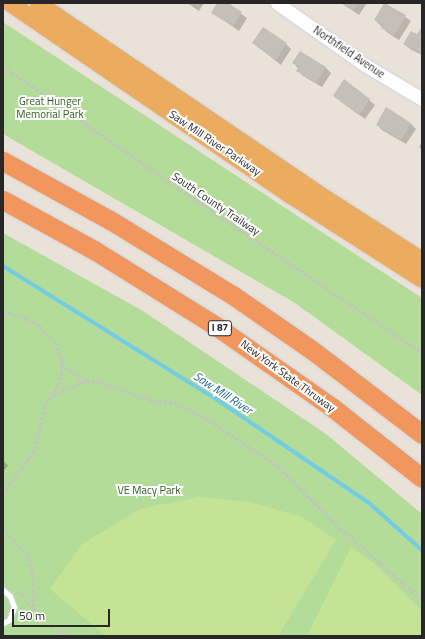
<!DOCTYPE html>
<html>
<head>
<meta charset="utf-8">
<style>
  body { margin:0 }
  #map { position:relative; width:425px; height:639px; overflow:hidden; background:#e9e2d9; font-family:"Titillium Web",sans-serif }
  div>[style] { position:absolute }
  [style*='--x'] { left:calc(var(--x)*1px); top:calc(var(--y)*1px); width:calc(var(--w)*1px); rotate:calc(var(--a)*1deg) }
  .green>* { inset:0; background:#b3dc99 }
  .pitch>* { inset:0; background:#c5e395 }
  .shadow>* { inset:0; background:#0003 }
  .stream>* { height:4px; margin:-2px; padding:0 2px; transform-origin:2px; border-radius:2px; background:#73cbe4 }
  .building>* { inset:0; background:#c4bfb9 }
  .path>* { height:2.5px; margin-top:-1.25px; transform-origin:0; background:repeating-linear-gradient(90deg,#c3c3c3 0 3px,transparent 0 5px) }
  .roads { filter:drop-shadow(0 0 1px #cfd3df) drop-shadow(0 0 1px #cfd3df) }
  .service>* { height:5px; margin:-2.5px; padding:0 2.5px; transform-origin:2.5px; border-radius:2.5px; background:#fff }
  .tertiary>* { height:13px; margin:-6.5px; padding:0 6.5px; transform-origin:6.5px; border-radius:6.5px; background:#fff }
  .trunk>* { height:17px; margin:-8.5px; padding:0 8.5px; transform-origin:8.5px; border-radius:8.5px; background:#ebac5f }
  .motorway>* { height:19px; margin:-9.5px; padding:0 9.5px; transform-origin:9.5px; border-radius:9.5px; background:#f1965c }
  span { translate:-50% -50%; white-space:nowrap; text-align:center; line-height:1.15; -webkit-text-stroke:4px #fff; paint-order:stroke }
  .shield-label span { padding:1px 3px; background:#fff; border:1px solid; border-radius:3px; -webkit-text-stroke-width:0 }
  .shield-label { font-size:10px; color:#272727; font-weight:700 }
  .street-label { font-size:11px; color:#272727 }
  .park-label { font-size:11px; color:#2e5d1e }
  .water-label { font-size:12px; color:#17688b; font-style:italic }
  .frame { position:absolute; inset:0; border:4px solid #272727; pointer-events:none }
  .scale { position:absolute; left:12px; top:609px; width:98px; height:18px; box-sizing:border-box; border:2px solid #272727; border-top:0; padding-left:5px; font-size:12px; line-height:14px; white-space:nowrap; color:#272727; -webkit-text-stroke:3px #fff; paint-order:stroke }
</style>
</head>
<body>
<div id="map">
  <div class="green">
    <div style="clip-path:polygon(3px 22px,422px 298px,422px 395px,295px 303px,3px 134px)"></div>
    <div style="clip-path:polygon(3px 233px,143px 311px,326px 434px,422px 514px,422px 636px,3px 636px)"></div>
  </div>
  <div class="pitch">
    <div style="clip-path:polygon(199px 497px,250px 502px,302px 517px,336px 540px,278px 636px,106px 636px,50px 589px,82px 544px,140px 509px)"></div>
    <div style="clip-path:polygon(351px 547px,377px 566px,422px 611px,422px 636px,307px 636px)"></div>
  </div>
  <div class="shadow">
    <div style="clip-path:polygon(187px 3px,204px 3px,199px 11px)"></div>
    <div style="clip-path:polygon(219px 3px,226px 3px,247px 18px,239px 31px,213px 13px)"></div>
    <div style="clip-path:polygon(341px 3px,367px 3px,359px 15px)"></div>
    <div style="clip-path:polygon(385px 3px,411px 21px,399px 40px,388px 33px,375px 20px)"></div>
    <div style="clip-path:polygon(422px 29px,422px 55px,410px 49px,404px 44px,418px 36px)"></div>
    <div style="clip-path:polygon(253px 43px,286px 44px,291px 49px,281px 65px)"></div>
    <div style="clip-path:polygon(294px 63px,325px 67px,331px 73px,322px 87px,303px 76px)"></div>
    <div style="clip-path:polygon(369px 100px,375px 105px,365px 119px,340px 101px)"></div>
    <div style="clip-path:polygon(410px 123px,416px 129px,406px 144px,382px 130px,377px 124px)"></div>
    <div style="clip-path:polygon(422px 142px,422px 150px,419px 147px)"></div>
    <div style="clip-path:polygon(3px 460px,8px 466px,3px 471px)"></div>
  </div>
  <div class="stream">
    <div style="--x:3;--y:266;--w:255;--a:32"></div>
    <div style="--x:219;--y:401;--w:181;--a:34.2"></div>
    <div style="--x:369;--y:503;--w:71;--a:41.6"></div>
  </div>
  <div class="building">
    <div style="clip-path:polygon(217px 3px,228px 3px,242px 12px,233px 26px,211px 13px)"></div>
    <div style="clip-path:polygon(342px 3px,358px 3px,354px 10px)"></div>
    <div style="clip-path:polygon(384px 3px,406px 15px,394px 36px,381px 28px,383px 25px,374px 20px)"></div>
    <div style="clip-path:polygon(263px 27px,287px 43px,276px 60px,252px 43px)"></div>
    <div style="clip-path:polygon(422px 27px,422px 55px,419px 53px,420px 52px,403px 44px,411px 31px,417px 34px)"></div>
    <div style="clip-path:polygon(300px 51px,326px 67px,316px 83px,296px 71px,299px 67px,292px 63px)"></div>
    <div style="clip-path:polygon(344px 79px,370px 99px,359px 115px,333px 96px)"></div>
    <div style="clip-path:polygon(386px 107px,411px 123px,401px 140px,376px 125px)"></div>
  </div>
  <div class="path">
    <div style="--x:3;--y:66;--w:201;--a:34.9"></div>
    <div style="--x:168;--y:181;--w:307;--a:34.1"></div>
    <div style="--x:3;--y:314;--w:6;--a:-9"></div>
    <div style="--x:9;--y:313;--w:16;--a:15"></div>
    <div style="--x:24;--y:317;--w:18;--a:29"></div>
    <div style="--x:40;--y:326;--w:23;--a:47"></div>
    <div style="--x:56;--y:343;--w:16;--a:72"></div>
    <div style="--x:61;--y:358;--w:10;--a:61"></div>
    <div style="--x:66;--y:367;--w:15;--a:37"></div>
    <div style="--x:78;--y:376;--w:10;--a:29"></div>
    <div style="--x:87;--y:381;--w:14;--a:4"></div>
    <div style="--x:101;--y:382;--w:51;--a:20.6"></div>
    <div style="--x:149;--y:400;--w:25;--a:5"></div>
    <div style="--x:174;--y:402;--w:36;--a:27"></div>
    <div style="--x:206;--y:418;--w:88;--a:33.9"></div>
    <div style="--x:279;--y:467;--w:86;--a:45"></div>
    <div style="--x:340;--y:528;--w:108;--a:40.9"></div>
    <div style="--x:54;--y:396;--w:10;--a:-37"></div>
    <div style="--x:62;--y:390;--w:27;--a:-20"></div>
    <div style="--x:3;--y:493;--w:54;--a:-54"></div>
    <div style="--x:35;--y:449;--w:42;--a:-77.6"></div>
    <div style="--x:44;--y:408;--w:27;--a:-59"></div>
    <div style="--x:58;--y:385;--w:13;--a:-72"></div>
    <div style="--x:62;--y:373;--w:15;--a:-94"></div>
    <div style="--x:3;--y:528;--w:40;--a:49"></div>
    <div style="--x:29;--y:558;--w:16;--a:76"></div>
    <div style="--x:33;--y:574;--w:34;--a:88"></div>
    <div style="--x:34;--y:608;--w:21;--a:53"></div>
    <div style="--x:47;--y:625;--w:26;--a:25"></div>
    <div style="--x:18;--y:591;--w:23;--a:47"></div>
  </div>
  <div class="roads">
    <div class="service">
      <div style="--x:3;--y:590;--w:9;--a:41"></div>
      <div style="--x:10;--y:596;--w:12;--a:70"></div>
      <div style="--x:14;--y:607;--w:14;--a:111"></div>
      <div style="--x:9;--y:620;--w:7;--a:153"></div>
    </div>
    <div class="tertiary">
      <div style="--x:277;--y:3;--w:108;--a:35.2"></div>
      <div style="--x:365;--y:65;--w:66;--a:30.8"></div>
    </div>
    <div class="trunk">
      <div style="--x:10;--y:3;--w:342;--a:34.4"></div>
      <div style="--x:292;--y:196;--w:154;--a:32.6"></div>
      <div style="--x:38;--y:3;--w:336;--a:34.2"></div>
      <div style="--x:316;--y:192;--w:126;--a:32.7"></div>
    </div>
    <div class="motorway">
      <div style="--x:3;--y:161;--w:122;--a:28.9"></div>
      <div style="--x:110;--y:220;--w:145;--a:31.5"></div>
      <div style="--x:234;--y:296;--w:95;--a:34.7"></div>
      <div style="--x:312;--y:350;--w:138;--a:37.4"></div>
      <div style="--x:3;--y:200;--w:104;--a:28.8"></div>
      <div style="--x:94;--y:250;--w:144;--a:31.9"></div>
      <div style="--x:216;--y:326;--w:143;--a:35"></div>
      <div style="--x:333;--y:408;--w:113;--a:38.2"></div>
    </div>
  </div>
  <div class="shield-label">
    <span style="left:220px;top:328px">I 87</span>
  </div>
  <div class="street-label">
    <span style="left:349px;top:52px;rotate:34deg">Northfield Avenue</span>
    <span style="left:215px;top:143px;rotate:34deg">Saw Mill River Parkway</span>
    <span style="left:216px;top:204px;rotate:34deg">South County Trailway</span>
    <span style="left:288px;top:376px;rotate:36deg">New York State Thruway</span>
  </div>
  <div class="park-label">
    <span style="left:50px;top:108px">Great Hunger<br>Memorial Park</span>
    <span style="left:149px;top:490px">VE Macy Park</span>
  </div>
  <div class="water-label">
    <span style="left:223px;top:393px;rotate:33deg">Saw Mill River</span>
  </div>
  <div class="frame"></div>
  <div class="scale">50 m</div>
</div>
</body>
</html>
